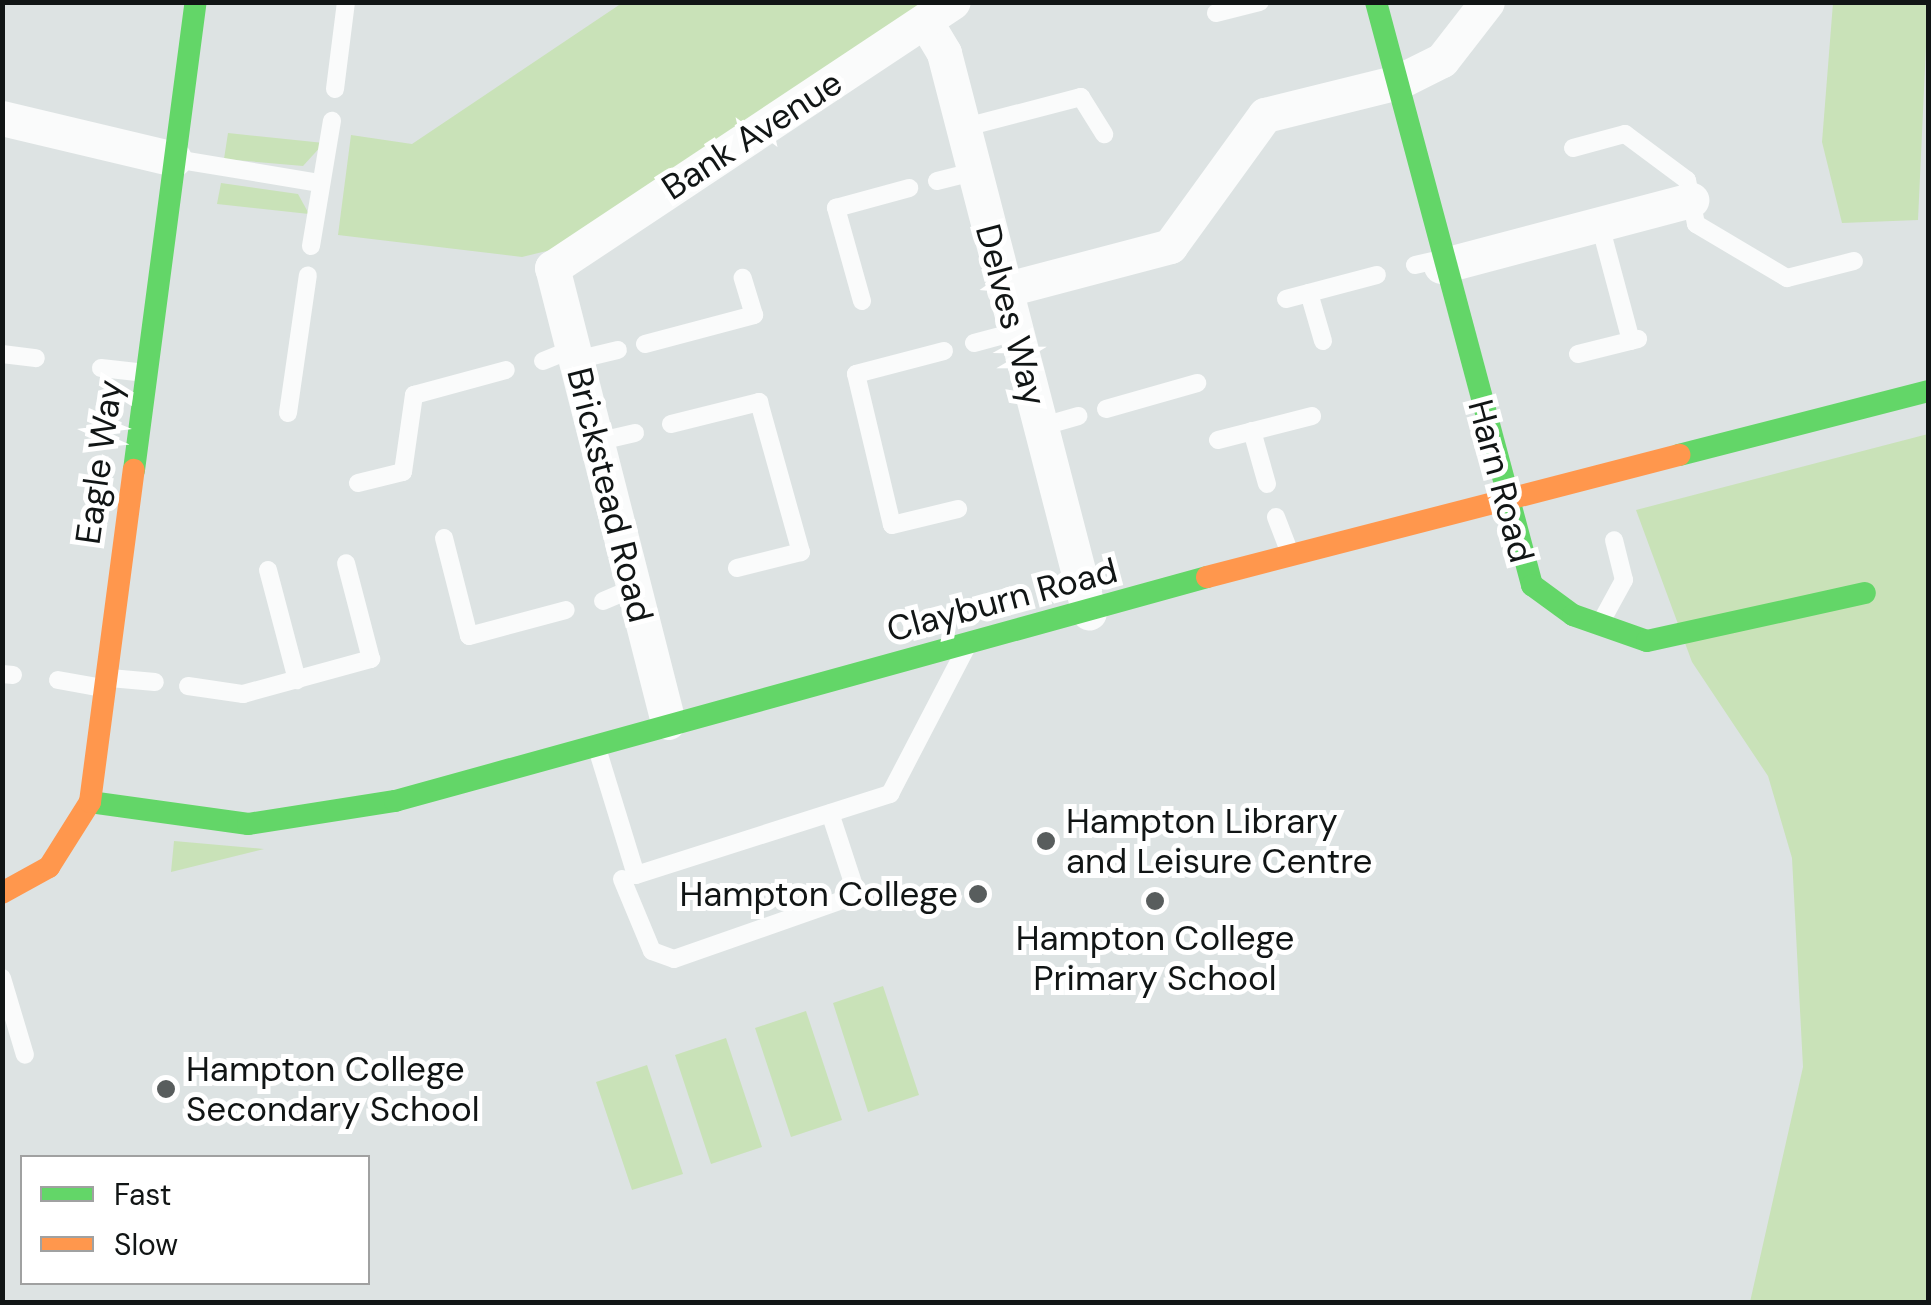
<!DOCTYPE html>
<html>
<head>
<meta charset="utf-8">
<style>
  body { margin:0 }
  #map { position:relative; width:1931px; height:1305px; overflow:hidden; background:#dde3e3; font-family:"DM Sans",sans-serif }
  div>[style] { position:absolute }
  [style*='--x'] { left:calc(var(--x)*1px); top:calc(var(--y)*1px); width:calc(var(--w)*1px); rotate:calc(var(--a)*1deg) }
  .green>* { inset:0; background:#c9e2b8 }
  .lane>* { height:18px; margin:-9px; padding:0 9px; transform-origin:9px; border-radius:9px; background:#fafbfb }
  .street>* { height:35px; margin:-17.5px; padding:0 17.5px; transform-origin:17.5px; border-radius:17.5px; background:#fafbfb }
  .fast>* { height:22px; margin:-11px; padding:0 11px; transform-origin:11px; border-radius:11px; background:#63d668 }
  .slow>* { height:22px; margin:-11px; padding:0 11px; transform-origin:11px; border-radius:11px; background:#ff974d }
  .dots>* { width:28px; height:28px; translate:-50% -50%; box-sizing:border-box; border:5px solid #fff; border-radius:50% }
  span { translate:-50% -50%; white-space:nowrap; text-align:center; line-height:1.15; -webkit-text-stroke:10px #fff; paint-order:stroke }
  .street-label { font-size:35px; color:#111515 }
  .poi-label { font-size:35px; color:#111515 }
  .left { translate:0 -50%; text-align:left }
  .right { translate:-100% -50%; text-align:right }
  .frame { position:absolute; inset:0; border:5px solid #111515; pointer-events:none }
  .legend { position:absolute; left:20px; top:1155px; width:350px; height:130px; box-sizing:border-box; background:#fff; border:2px solid #a0a1a1; margin:0; padding:12px 18px; list-style:none; font-size:30px; color:#111515 }
  .legend li { display:flex; align-items:center; gap:20px; height:50px }
  .legend b { width:50px; border:2px solid #a0a1a1 }
</style>
</head>
<body>
<div id="map">
  <div class="green">
    <div style="clip-path:polygon(622px 3px,929px 3px,563px 247px,522px 257px,338px 235px,351px 135px,412px 144px)"></div>
    <div style="clip-path:polygon(1833px 3px,1928px 3px,1918px 220px,1842px 223px,1822px 142px)"></div>
    <div style="clip-path:polygon(228px 133px,324px 143px,303px 166px,224px 159px)"></div>
    <div style="clip-path:polygon(221px 183px,298px 194px,309px 214px,217px 204px)"></div>
    <div style="clip-path:polygon(1928px 434px,1928px 1302px,1750px 1302px,1803px 1067px,1792px 858px,1768px 776px,1692px 662px,1636px 510px)"></div>
    <div style="clip-path:polygon(174px 841px,264px 849px,171px 872px)"></div>
    <div style="clip-path:polygon(883px 986px,919px 1095px,868px 1112px,833px 1003px)"></div>
    <div style="clip-path:polygon(806px 1011px,842px 1120px,791px 1137px,755px 1028px)"></div>
    <div style="clip-path:polygon(726px 1038px,762px 1147px,711px 1164px,675px 1055px)"></div>
    <div style="clip-path:polygon(647px 1065px,683px 1174px,632px 1190px,596px 1082px)"></div>
  </div>
  <div class="lane">
    <div style="--x:1216;--y:13;--w:45;--a:-14"></div>
    <div style="--x:335;--y:89;--w:88;--a:-82.8"></div>
    <div style="--x:962;--y:128;--w:123;--a:-14.6"></div>
    <div style="--x:1081;--y:97;--w:44;--a:58.1"></div>
    <div style="--x:1573;--y:148;--w:54;--a:-15.1"></div>
    <div style="--x:1625;--y:134;--w:77;--a:36.6"></div>
    <div style="--x:1687;--y:180;--w:45;--a:78.4"></div>
    <div style="--x:1696;--y:224;--w:106;--a:30.7"></div>
    <div style="--x:1787;--y:278;--w:69;--a:-14.2"></div>
    <div style="--x:175;--y:159;--w:147;--a:9.4"></div>
    <div style="--x:937;--y:181;--w:38;--a:-14"></div>
    <div style="--x:1600;--y:225;--w:120;--a:75"></div>
    <div style="--x:311;--y:246;--w:127;--a:-80.5"></div>
    <div style="--x:1415;--y:265;--w:26;--a:-13"></div>
    <div style="--x:1309;--y:293;--w:50;--a:73.7"></div>
    <div style="--x:1286;--y:299;--w:94;--a:-14.8"></div>
    <div style="--x:862;--y:301;--w:97;--a:-105.6"></div>
    <div style="--x:836;--y:208;--w:76;--a:-15.3"></div>
    <div style="--x:974;--y:343;--w:42;--a:-15"></div>
    <div style="--x:645;--y:344;--w:113;--a:-14.9"></div>
    <div style="--x:754;--y:315;--w:39;--a:-107"></div>
    <div style="--x:944;--y:351;--w:91;--a:165.4"></div>
    <div style="--x:856;--y:374;--w:155;--a:76.6"></div>
    <div style="--x:892;--y:525;--w:68;--a:-13.6"></div>
    <div style="--x:2;--y:354;--w:34;--a:7"></div>
    <div style="--x:1578;--y:354;--w:62;--a:-14"></div>
    <div style="--x:576;--y:360;--w:43;--a:-13.4"></div>
    <div style="--x:543;--y:361;--w:32;--a:-22"></div>
    <div style="--x:101;--y:368;--w:45;--a:6.3"></div>
    <div style="--x:1106;--y:409;--w:95;--a:-15.9"></div>
    <div style="--x:288;--y:413;--w:139;--a:-81.8"></div>
    <div style="--x:671;--y:424;--w:91;--a:-14"></div>
    <div style="--x:759;--y:402;--w:156;--a:74.4"></div>
    <div style="--x:801;--y:552;--w:66;--a:166"></div>
    <div style="--x:1040;--y:427;--w:40;--a:-16"></div>
    <div style="--x:1252;--y:431;--w:55;--a:74.2"></div>
    <div style="--x:1218;--y:440;--w:97;--a:-14.3"></div>
    <div style="--x:596;--y:442;--w:40;--a:-13"></div>
    <div style="--x:358;--y:483;--w:46;--a:-13.7"></div>
    <div style="--x:403;--y:472;--w:78;--a:-81.9"></div>
    <div style="--x:414;--y:395;--w:95;--a:-15.2"></div>
    <div style="--x:1276;--y:517;--w:40;--a:69"></div>
    <div style="--x:444;--y:538;--w:101;--a:75.7"></div>
    <div style="--x:469;--y:636;--w:100;--a:-15"></div>
    <div style="--x:268;--y:570;--w:114;--a:75.2"></div>
    <div style="--x:603;--y:601;--w:34;--a:-23"></div>
    <div style="--x:1601;--y:622;--w:48;--a:-61.3"></div>
    <div style="--x:1624;--y:580;--w:41;--a:-104"></div>
    <div style="--x:2;--y:674;--w:11;--a:5"></div>
    <div style="--x:110;--y:678;--w:45;--a:5.1"></div>
    <div style="--x:58;--y:680;--w:46;--a:10.1"></div>
    <div style="--x:188;--y:686;--w:56;--a:8.3"></div>
    <div style="--x:243;--y:694;--w:133;--a:-15.3"></div>
    <div style="--x:371;--y:659;--w:99;--a:-104.6"></div>
    <div style="--x:596;--y:745;--w:136;--a:72.9"></div>
    <div style="--x:636;--y:875;--w:267;--a:-17.7"></div>
    <div style="--x:890;--y:794;--w:167;--a:-62.5"></div>
    <div style="--x:622;--y:879;--w:78;--a:67.4"></div>
    <div style="--x:652;--y:951;--w:23;--a:20"></div>
    <div style="--x:674;--y:959;--w:194;--a:-19.3"></div>
    <div style="--x:857;--y:895;--w:86;--a:-108.2"></div>
    <div style="--x:2;--y:978;--w:80;--a:73.4"></div>
  </div>
  <div class="street">
    <div style="--x:925;--y:21;--w:37;--a:59"></div>
    <div style="--x:944;--y:53;--w:578;--a:75.48"></div>
    <div style="--x:2;--y:118;--w:177;--a:13.4"></div>
    <div style="--x:1441;--y:266;--w:259;--a:-14.8"></div>
    <div style="--x:1004;--y:290;--w:172;--a:-14.8"></div>
    <div style="--x:1170;--y:246;--w:162;--a:-54.1"></div>
    <div style="--x:1265;--y:115;--w:137;--a:-13.9"></div>
    <div style="--x:1398;--y:82;--w:49;--a:-26.6"></div>
    <div style="--x:1442;--y:60;--w:73;--a:-52.2"></div>
    <div style="--x:668;--y:722;--w:469;--a:-104.3"></div>
    <div style="--x:552;--y:268;--w:481;--a:-33.6"></div>
  </div>
  <div class="fast">
    <div style="--x:1376;--y:2;--w:604;--a:75.02"></div>
    <div style="--x:1532;--y:585;--w:51;--a:36.2"></div>
    <div style="--x:1573;--y:615;--w:78;--a:19.4"></div>
    <div style="--x:1647;--y:641;--w:223;--a:-12.4"></div>
    <div style="--x:1679;--y:455;--w:257;--a:-14.4"></div>
    <div style="--x:134;--y:470;--w:472;--a:-82.5"></div>
    <div style="--x:90;--y:802;--w:160;--a:7.9"></div>
    <div style="--x:248;--y:824;--w:149;--a:-8.9"></div>
    <div style="--x:395;--y:801;--w:842;--a:-15.42"></div>
  </div>
  <div class="slow">
    <div style="--x:1207;--y:577;--w:488;--a:-14.5"></div>
    <div style="--x:2;--y:893;--w:54;--a:-29"></div>
    <div style="--x:49;--y:867;--w:77;--a:-57.8"></div>
    <div style="--x:90;--y:802;--w:335;--a:-82.5"></div>
  </div>
  <div class="dots">
    <div style="left:1046px;top:841px;background:#585d5d"></div>
    <div style="left:978px;top:894px;background:#585d5d"></div>
    <div style="left:1155px;top:901px;background:#585d5d"></div>
    <div style="left:166px;top:1089px;background:#585d5d"></div>
  </div>
  <div class="street-label">
    <span style="left:752px;top:135px;rotate:-33deg">Bank Avenue</span>
    <span style="left:1011px;top:315px;rotate:75deg">Delves Way</span>
    <span style="left:99px;top:462px;rotate:-82deg">Eagle Way</span>
    <span style="left:1501px;top:481px;rotate:75deg">Harn Road</span>
    <span style="left:610px;top:495px;rotate:76deg">Brickstead Road</span>
    <span style="left:1002px;top:600px;rotate:-15deg">Clayburn Road</span>
  </div>
  <div class="poi-label">
    <span class="left" style="left:1066px;top:841px">Hampton Library<br>and Leisure Centre</span>
    <span class="right" style="left:958px;top:894px">Hampton College</span>
    <span style="left:1155px;top:958px">Hampton College<br>Primary School</span>
    <span class="left" style="left:186px;top:1089px">Hampton College<br>Secondary School</span>
  </div>
  <div class="frame"></div>
  <ul class="legend">
  <li><b style="height:12px;background:#63d668"></b>Fast</li>
  <li><b style="height:12px;background:#ff974d"></b>Slow</li>
  </ul>
</div>
</body>
</html>
